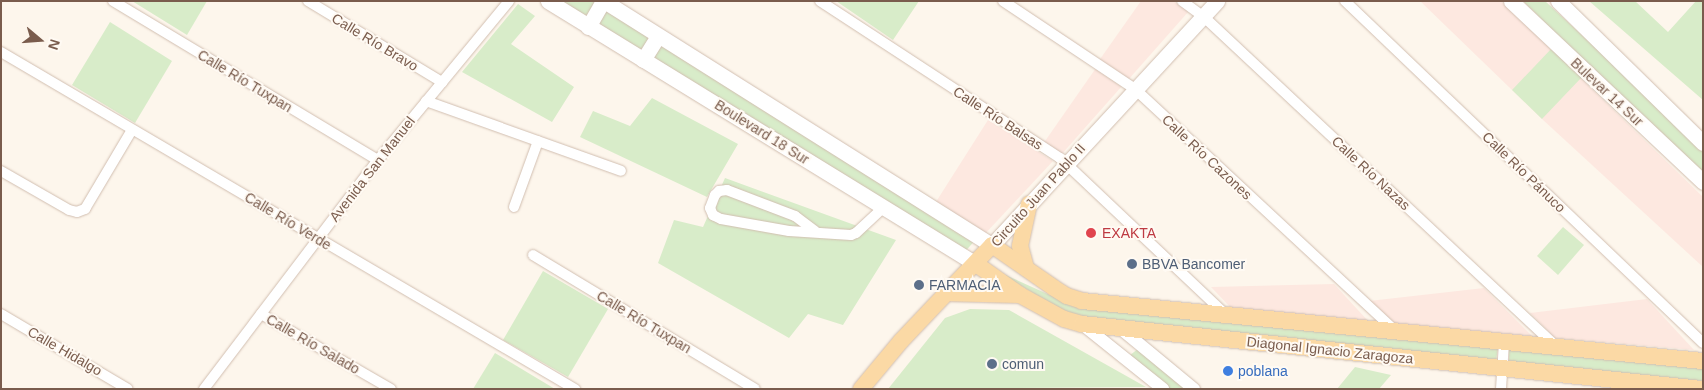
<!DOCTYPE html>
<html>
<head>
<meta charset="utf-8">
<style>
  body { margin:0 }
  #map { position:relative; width:1704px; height:390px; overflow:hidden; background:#fdf6ec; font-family:Arial,sans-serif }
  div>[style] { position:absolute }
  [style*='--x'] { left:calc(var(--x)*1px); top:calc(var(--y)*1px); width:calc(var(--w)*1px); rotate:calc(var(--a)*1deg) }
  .commercial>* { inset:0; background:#fde8e0 }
  .green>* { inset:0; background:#d8ecc9 }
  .roads { filter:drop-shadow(0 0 1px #d1beb0) drop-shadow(0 0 1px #d1beb0) }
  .minor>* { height:10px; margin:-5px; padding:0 5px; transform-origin:5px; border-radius:5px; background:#fff }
  .tertiary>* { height:12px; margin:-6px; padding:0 6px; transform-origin:6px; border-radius:6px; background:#fff }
  .secondary>* { height:15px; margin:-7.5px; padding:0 7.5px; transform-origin:7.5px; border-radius:7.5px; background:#fff }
  .primary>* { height:16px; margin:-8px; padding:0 8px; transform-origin:8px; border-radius:8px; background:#fbd9a5 }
  .dots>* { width:14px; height:14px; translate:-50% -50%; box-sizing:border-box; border:2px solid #fffaf3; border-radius:50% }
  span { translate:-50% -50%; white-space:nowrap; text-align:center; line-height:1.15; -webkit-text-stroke:4px #fffaf3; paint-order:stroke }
  .street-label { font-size:14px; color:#7a5c4d }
  .health-label { font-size:14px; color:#be3a42 }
  .left { translate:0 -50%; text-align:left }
  .service-label { font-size:14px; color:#4e5e75 }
  .shop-label { font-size:14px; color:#366cbe }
  .frame { position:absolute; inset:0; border:2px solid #7a5c4d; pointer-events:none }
  .north { position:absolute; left:15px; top:15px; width:50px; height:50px; -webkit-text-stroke:4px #fffaf3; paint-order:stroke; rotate:108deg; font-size:14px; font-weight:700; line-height:20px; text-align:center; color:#7a5c4d }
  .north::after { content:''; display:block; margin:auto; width:18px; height:22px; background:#7a5c4d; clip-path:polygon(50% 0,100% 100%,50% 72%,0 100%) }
</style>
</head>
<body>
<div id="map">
  <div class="commercial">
    <div style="clip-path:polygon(1141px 1px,1173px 1px,1189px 11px,1128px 80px,1098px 62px)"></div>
    <div style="clip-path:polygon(1420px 1px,1501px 1px,1703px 197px,1703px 267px,1542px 119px)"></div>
    <div style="clip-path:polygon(1096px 68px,1122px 86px,1061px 155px,1043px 144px)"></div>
    <div style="clip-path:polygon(988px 120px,1053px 161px,983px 236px,934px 205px)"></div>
    <div style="clip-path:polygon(1334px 284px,1369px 322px,1232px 309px,1211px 287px)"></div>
    <div style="clip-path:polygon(1484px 288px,1532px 336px,1396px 326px,1369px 301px)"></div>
    <div style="clip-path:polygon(1647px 299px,1694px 350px,1555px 338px,1530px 313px)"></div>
  </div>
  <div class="green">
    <div style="clip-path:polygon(132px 1px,207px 1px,187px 35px)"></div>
    <div style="clip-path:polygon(548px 1px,604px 1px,978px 237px,962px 255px)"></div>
    <div style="clip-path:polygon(836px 1px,919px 1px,893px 40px)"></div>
    <div style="clip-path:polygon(1523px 1px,1545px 1px,1703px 147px,1703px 179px)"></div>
    <div style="clip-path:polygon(1589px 1px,1635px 1px,1668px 32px,1696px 1px,1703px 1px,1703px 100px)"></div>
    <div style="clip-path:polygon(518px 4px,535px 16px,511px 44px,574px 87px,552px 122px,462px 72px)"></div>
    <div style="clip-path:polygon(110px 22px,172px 61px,135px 123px,72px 85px)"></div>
    <div style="clip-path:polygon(1552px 48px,1582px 77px,1542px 119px,1512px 90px)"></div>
    <div style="clip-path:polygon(652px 98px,738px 144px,707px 197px,580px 137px,593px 111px,630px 126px)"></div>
    <div style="clip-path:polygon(725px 178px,896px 240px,843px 325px,808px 314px,789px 338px,658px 263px,674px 220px,703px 227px)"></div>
    <div style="clip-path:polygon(1563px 227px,1584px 245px,1558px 275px,1537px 256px)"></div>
    <div style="clip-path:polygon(543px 271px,608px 309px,568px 377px,503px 340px)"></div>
    <div style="clip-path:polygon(999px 272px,1074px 306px,1498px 346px,1496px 362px,1070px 316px)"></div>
    <div style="clip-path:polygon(970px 309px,1009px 310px,1146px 387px,888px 389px,945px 318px)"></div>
    <div style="clip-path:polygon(1509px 346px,1703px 364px,1703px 381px,1509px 366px)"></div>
    <div style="clip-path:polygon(1139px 348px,1189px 389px,1168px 389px,1129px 356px)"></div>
    <div style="clip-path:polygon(495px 353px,555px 389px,473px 389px)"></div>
    <div style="clip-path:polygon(1355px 367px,1391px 375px,1379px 389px,1337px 389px)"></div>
  </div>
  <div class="roads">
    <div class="minor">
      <div style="--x:113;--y:1;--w:309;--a:31"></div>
      <div style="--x:308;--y:1;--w:157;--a:31.2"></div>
      <div style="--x:820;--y:1;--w:287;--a:33.2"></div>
      <div style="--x:1060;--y:158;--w:227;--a:43.4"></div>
      <div style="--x:1003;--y:1;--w:159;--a:33.7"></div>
      <div style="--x:1135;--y:89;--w:355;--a:42.9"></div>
      <div style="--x:1182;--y:1;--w:26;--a:36"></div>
      <div style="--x:1203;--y:16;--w:483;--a:43.1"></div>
      <div style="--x:1345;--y:1;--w:495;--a:43.7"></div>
      <div style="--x:1;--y:52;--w:666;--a:30.42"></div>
      <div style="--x:426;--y:101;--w:207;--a:19.7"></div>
      <div style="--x:1;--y:171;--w:78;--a:29.8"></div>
      <div style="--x:69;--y:210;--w:8;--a:14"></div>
      <div style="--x:77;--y:212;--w:9;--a:-21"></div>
      <div style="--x:85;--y:209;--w:92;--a:-59.3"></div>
      <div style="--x:514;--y:207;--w:70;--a:-70"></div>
      <div style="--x:815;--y:231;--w:25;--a:-143"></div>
      <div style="--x:795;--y:216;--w:73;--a:-159.1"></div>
      <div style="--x:727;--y:190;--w:8;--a:173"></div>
      <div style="--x:719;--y:191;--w:6;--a:135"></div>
      <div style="--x:715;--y:195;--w:14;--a:111"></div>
      <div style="--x:710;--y:208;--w:8;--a:67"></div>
      <div style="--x:713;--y:215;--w:9;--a:27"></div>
      <div style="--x:721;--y:219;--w:69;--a:10"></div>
      <div style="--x:789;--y:231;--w:62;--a:3.7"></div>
      <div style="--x:851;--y:235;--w:5;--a:-22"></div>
      <div style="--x:856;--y:233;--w:38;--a:-43"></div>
      <div style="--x:533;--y:255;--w:259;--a:31.1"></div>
      <div style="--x:1;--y:314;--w:147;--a:30.6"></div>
      <div style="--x:261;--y:314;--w:150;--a:30"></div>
      <div style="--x:204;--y:389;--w:288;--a:-52.8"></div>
      <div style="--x:378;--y:160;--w:206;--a:-50.5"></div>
      <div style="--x:1501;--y:389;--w:47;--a:-86.3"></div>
    </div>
    <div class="tertiary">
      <div style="--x:1082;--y:324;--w:104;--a:38.7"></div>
      <div style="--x:1120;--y:328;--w:96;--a:39.5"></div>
    </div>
    <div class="secondary">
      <div style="--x:548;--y:1;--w:502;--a:31.57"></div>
      <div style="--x:604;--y:1;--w:458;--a:32.2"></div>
      <div style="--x:992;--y:245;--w:332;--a:-47.3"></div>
      <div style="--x:1511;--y:1;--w:264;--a:43.3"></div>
      <div style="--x:1558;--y:1;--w:203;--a:44.4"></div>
      <div style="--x:588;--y:27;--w:30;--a:-60"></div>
      <div style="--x:643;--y:60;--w:28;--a:-58"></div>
    </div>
    <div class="primary">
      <div style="--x:976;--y:264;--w:54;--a:35.2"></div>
      <div style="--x:1020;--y:295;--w:50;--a:28.6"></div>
      <div style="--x:1064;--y:319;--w:19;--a:16"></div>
      <div style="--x:1082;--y:324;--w:622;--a:5.99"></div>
      <div style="--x:1026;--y:268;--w:23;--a:-105"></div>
      <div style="--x:1020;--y:246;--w:43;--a:-77.9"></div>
      <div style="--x:945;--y:293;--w:75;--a:1.5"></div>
      <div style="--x:861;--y:389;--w:62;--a:-50.2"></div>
      <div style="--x:901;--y:341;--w:132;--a:-46.5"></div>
      <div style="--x:992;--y:245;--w:75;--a:34.7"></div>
      <div style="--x:1054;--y:288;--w:15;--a:32"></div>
      <div style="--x:1067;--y:296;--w:16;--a:18"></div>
      <div style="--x:1082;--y:301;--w:624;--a:5.52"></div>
    </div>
  </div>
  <div class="dots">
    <div style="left:1091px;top:233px;background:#e0444e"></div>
    <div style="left:1132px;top:264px;background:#5c6f8a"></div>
    <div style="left:919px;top:285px;background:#5c6f8a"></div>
    <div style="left:992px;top:364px;background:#5c6f8a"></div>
    <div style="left:1228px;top:371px;background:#3f7fe0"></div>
  </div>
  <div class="street-label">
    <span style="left:375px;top:42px;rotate:31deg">Calle Río Bravo</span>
    <span style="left:245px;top:81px;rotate:31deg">Calle Río Tuxpan</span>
    <span style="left:1607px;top:92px;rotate:43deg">Bulevar 14 Sur</span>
    <span style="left:998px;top:118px;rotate:33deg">Calle Río Balsas</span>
    <span style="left:762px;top:132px;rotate:32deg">Boulevard 18 Sur</span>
    <span style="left:1207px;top:157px;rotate:43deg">Calle Río Cazones</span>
    <span style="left:372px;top:169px;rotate:-52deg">Avenida San Manuel</span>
    <span style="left:1524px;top:172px;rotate:44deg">Calle Río Pánuco</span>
    <span style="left:1371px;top:173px;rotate:43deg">Calle Río Nazas</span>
    <span style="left:1038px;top:195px;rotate:-48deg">Circuito Juan Pablo II</span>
    <span style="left:288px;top:221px;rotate:31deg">Calle Río Verde</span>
    <span style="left:644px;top:322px;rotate:31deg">Calle Río Tuxpan</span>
    <span style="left:313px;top:344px;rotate:30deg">Calle Río Salado</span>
    <span style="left:1330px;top:350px;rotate:6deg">Diagonal Ignacio Zaragoza</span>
    <span style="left:65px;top:351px;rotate:30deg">Calle Hidalgo</span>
  </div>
  <div class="health-label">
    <span class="left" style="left:1102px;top:233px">EXAKTA</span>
  </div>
  <div class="service-label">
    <span class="left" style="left:1142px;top:264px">BBVA Bancomer</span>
    <span class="left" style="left:929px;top:285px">FARMACIA</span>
    <span class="left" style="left:1002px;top:364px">comun</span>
  </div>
  <div class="shop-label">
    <span class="left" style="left:1238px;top:371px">poblana</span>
  </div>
  <div class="frame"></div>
  <div class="north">N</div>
</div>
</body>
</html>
